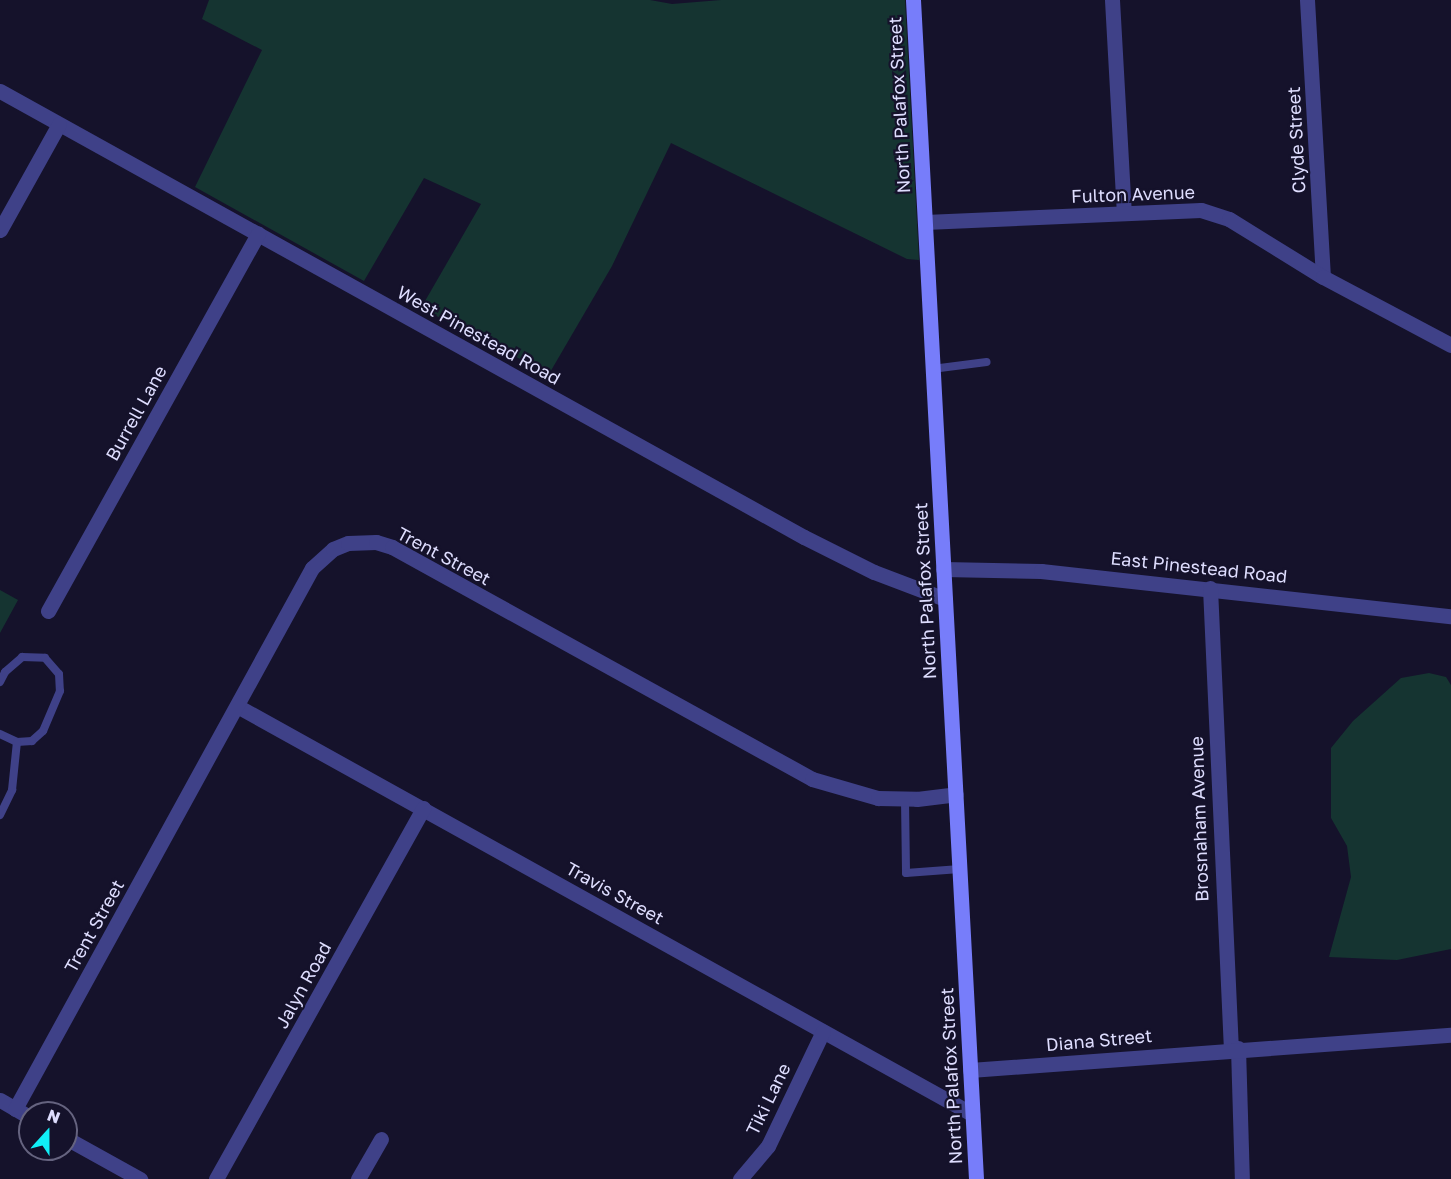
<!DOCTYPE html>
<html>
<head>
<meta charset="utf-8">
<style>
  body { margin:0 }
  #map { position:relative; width:1451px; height:1179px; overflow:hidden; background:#15122b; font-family:"Golos Text",sans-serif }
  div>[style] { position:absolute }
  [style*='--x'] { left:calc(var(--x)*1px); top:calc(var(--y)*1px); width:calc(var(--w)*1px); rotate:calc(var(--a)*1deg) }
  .green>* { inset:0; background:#153431 }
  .service>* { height:8px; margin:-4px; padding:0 4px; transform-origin:4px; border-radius:4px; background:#3f4188 }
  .minor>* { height:15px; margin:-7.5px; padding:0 7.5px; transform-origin:7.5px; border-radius:7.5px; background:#3f4188 }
  .secondary>* { height:15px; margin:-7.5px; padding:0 7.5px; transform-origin:7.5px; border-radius:7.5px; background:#777dfa }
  span { translate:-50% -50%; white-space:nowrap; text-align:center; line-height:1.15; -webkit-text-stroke:4.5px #15122b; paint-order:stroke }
  .street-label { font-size:18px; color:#deddfe }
  .north { position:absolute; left:18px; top:1101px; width:60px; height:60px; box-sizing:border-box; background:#15122b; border:2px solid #65637f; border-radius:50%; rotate:21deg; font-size:16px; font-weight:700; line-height:24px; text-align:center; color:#deddfe }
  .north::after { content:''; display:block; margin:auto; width:21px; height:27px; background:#10eff7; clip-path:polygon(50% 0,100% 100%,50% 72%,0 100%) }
</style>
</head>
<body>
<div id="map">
  <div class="green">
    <div style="clip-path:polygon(209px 0,650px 0,672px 4px,721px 0,905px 0,919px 260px,907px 259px,671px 143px,612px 266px,549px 374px,421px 308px,481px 204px,424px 178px,364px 281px,195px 187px,262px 50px,202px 19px)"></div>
    <div style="clip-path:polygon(0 590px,18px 600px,0 633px)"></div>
    <div style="clip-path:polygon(1429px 673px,1446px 677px,1451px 685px,1451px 949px,1397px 960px,1329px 957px,1351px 877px,1347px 846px,1331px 818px,1331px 748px,1353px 721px,1401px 678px)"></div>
  </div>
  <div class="service">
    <div style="--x:932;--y:369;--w:55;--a:-7.3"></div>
    <div style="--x:0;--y:682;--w:11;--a:-63"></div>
    <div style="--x:5;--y:672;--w:23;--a:-41"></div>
    <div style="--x:22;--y:657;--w:23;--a:2"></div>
    <div style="--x:45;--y:658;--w:21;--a:49"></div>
    <div style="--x:59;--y:674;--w:17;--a:87"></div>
    <div style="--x:60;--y:691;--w:43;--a:113"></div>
    <div style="--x:43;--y:731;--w:15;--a:138"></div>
    <div style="--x:32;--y:741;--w:15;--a:176"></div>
    <div style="--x:17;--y:742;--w:19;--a:-155"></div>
    <div style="--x:905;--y:800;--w:73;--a:89.2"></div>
    <div style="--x:906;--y:873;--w:54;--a:-4.2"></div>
    <div style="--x:0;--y:815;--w:28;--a:-64"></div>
    <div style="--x:12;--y:790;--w:48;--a:-84.1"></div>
  </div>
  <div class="minor">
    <div style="--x:1112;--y:0;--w:213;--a:86.8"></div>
    <div style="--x:1307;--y:0;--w:277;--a:86.7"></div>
    <div style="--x:0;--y:91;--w:919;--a:29.02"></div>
    <div style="--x:804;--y:537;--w:78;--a:26.6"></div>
    <div style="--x:874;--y:572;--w:76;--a:20.8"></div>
    <div style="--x:925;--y:222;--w:276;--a:-2.5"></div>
    <div style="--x:1201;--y:210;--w:29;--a:18"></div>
    <div style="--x:1229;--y:219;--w:110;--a:31.7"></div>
    <div style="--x:1323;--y:277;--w:145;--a:28"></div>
    <div style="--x:0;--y:230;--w:121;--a:-60.9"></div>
    <div style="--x:943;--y:569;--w:98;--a:1.2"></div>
    <div style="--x:1041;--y:571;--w:412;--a:6.3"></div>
    <div style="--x:1210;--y:588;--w:461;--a:87.4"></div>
    <div style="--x:48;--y:611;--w:432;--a:-60.9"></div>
    <div style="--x:237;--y:706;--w:841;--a:29.03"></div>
    <div style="--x:1238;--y:1048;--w:131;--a:88.3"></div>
    <div style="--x:970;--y:1070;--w:482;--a:-4.2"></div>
    <div style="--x:0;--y:1100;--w:34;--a:30"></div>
    <div style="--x:15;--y:1109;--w:617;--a:-61.23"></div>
    <div style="--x:312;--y:568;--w:28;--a:-42"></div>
    <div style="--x:333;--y:549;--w:16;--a:-22"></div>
    <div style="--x:348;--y:543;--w:28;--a:-2"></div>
    <div style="--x:376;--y:542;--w:17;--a:17"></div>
    <div style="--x:392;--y:547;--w:480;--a:28.9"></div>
    <div style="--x:812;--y:779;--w:69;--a:16.1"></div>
    <div style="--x:878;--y:798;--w:39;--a:1"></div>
    <div style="--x:917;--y:799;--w:39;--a:-7"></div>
    <div style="--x:66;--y:1138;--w:85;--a:29"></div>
    <div style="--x:216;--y:1179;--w:425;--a:-60.8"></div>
    <div style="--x:358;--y:1179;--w:46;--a:-60.1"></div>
    <div style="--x:740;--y:1179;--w:43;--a:-49.7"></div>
    <div style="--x:768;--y:1146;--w:127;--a:-64.4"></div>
  </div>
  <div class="secondary">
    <div style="--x:913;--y:0;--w:1181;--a:86.94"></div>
  </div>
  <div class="street-label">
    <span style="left:899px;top:105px;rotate:-93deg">North Palafox Street</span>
    <span style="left:1296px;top:140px;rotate:-93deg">Clyde Street</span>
    <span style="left:1133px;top:194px;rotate:-2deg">Fulton Avenue</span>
    <span style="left:479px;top:335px;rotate:29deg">West Pinestead Road</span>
    <span style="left:136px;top:413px;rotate:-61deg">Burrell Lane</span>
    <span style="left:444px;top:556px;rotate:28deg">Trent Street</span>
    <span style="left:1199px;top:567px;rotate:6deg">East Pinestead Road</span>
    <span style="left:925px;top:591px;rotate:-93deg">North Palafox Street</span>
    <span style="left:1199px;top:819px;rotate:-92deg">Brosnaham Avenue</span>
    <span style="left:615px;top:893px;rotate:29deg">Travis Street</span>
    <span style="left:94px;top:926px;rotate:-61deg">Trent Street</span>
    <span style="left:303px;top:985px;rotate:-61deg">Jalyn Road</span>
    <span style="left:1099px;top:1040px;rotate:-5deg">Diana Street</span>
    <span style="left:951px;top:1076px;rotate:-93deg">North Palafox Street</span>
    <span style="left:768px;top:1099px;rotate:-64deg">Tiki Lane</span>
  </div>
  <div class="north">N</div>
</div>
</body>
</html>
